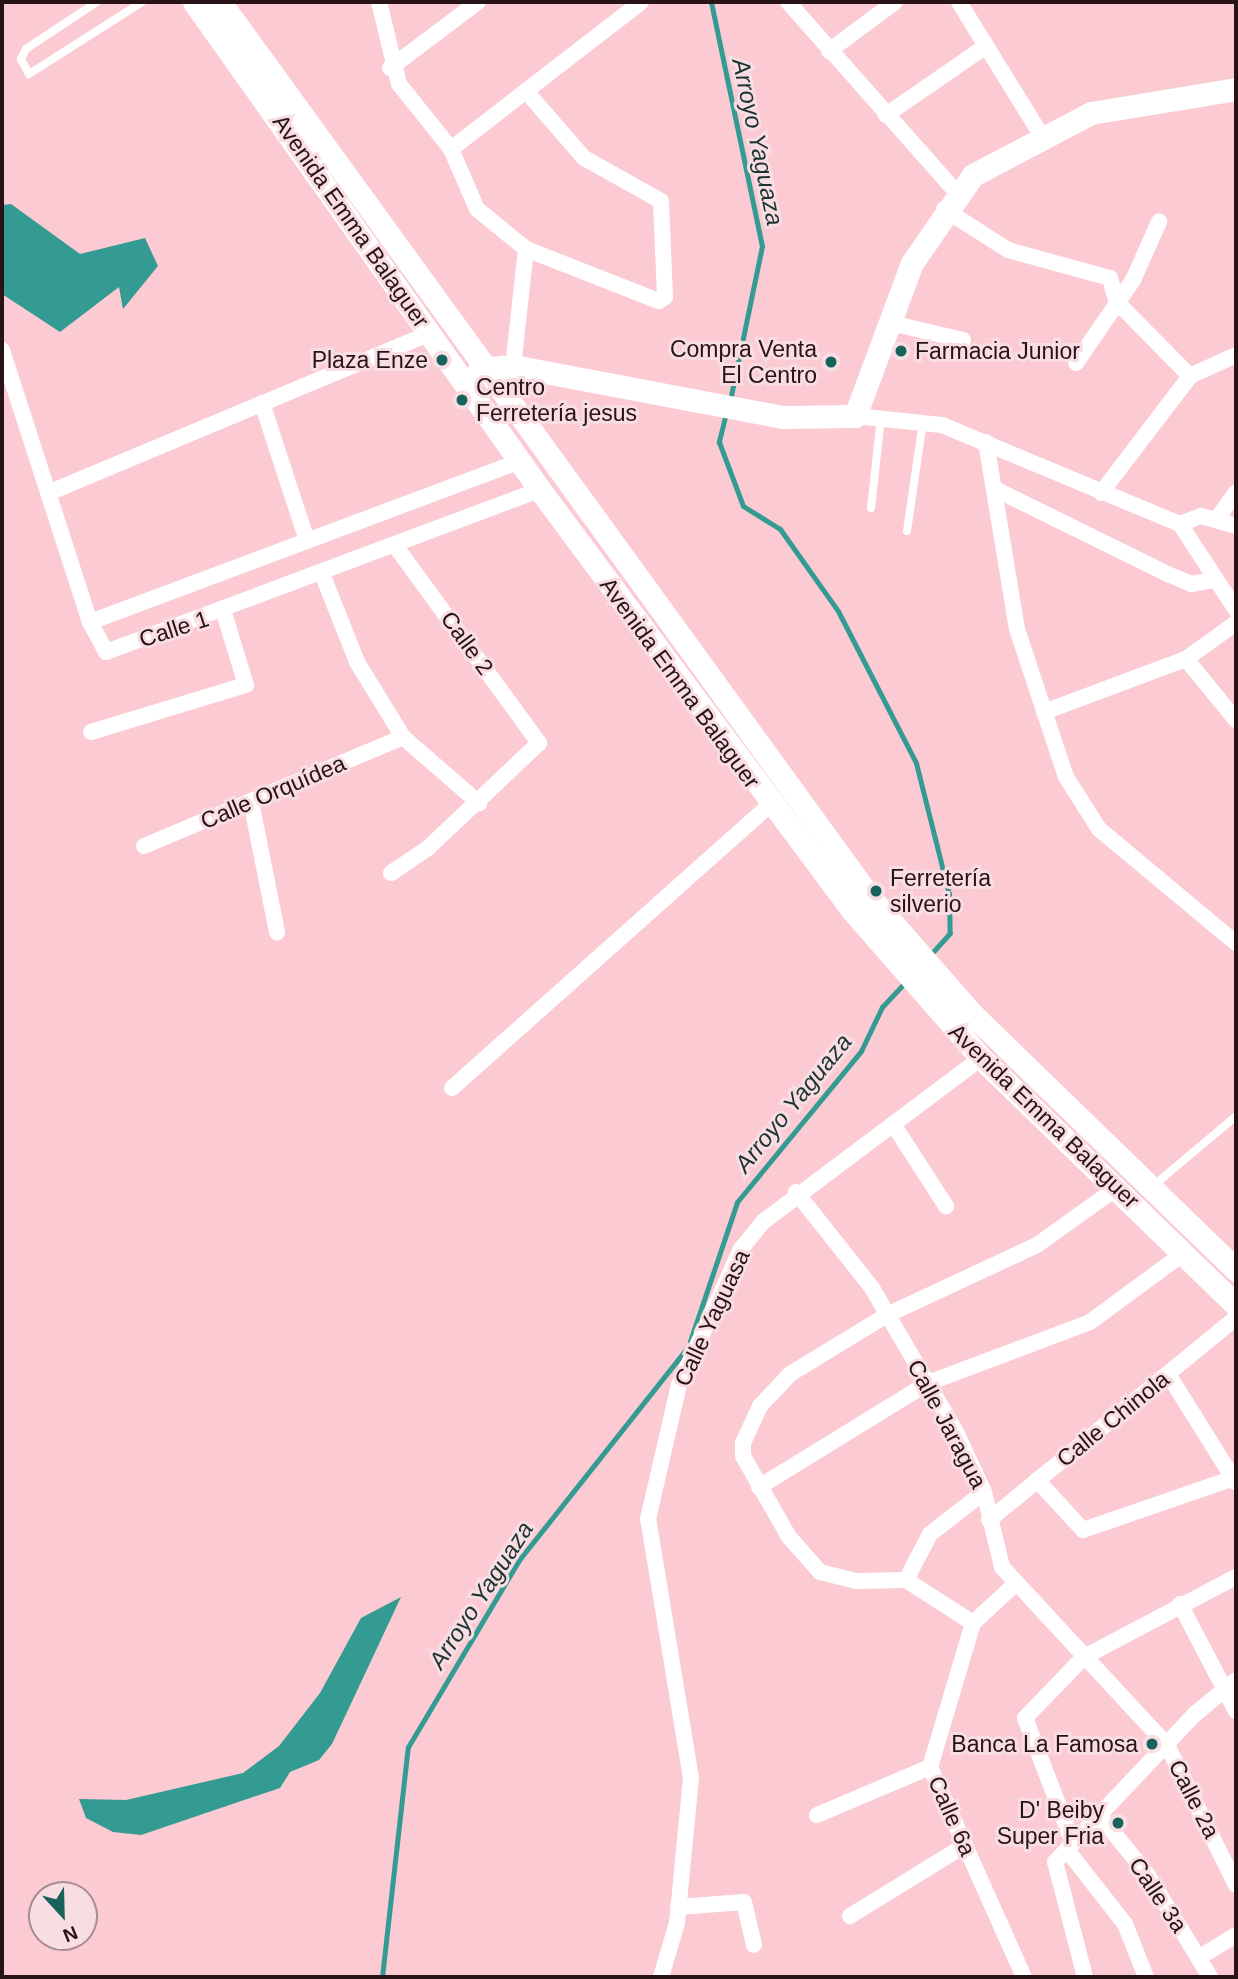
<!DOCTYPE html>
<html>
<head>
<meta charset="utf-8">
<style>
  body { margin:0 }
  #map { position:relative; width:1238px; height:1979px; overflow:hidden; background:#fbcad3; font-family:Arial,sans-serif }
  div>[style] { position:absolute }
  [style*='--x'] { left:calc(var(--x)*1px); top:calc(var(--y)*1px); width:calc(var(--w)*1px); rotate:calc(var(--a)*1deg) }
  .water>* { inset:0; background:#339b91 }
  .stream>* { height:5px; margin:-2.5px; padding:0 2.5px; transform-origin:2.5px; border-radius:2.5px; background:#339b91 }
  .lane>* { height:8px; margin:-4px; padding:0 4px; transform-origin:4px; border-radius:4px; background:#fff }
  .street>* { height:16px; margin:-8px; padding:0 8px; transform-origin:8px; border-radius:8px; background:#fff }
  .secondary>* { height:23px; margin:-11.5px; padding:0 11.5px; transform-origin:11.5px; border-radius:11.5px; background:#fff }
  .dots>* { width:19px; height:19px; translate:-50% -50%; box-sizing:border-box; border:4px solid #f8dee3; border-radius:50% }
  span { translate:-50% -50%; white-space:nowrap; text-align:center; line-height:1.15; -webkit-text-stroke:6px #f8dee3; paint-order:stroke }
  .street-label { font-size:23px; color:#281317 }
  .poi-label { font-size:23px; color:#281317 }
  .right { translate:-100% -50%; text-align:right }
  .left { translate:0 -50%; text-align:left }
  .water-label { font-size:24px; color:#1c3431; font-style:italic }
  .frame { position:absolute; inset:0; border:4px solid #281317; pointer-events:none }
  .north { position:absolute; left:28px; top:1881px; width:70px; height:70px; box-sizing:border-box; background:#f8dee3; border:2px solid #a58d91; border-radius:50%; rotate:158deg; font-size:19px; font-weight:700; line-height:28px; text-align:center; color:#281317 }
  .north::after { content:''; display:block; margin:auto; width:24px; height:32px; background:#17635c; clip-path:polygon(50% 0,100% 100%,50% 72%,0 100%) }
</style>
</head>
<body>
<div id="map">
  <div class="water">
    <div style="clip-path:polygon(11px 204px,80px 254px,145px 238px,158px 266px,123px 309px,119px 287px,60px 332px,2px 294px,2px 205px)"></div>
    <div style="clip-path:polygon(401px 1597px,332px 1744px,319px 1760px,290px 1772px,280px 1788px,141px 1835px,113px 1832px,86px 1818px,79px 1799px,126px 1800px,243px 1773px,279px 1746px,320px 1693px,361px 1618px)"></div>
  </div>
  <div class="stream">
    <div style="--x:711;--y:2;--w:249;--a:78.2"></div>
    <div style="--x:762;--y:246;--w:157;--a:101.7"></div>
    <div style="--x:726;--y:413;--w:30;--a:104"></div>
    <div style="--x:719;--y:442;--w:68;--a:69.4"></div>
    <div style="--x:743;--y:506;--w:44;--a:31.9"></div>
    <div style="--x:780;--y:529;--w:100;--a:54.7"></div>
    <div style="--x:838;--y:611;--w:171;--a:62.8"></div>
    <div style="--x:916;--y:763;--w:135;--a:75.9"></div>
    <div style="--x:949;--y:894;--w:39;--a:89"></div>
    <div style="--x:950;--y:933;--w:30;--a:132"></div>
    <div style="--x:382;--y:1977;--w:231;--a:-83.6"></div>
    <div style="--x:408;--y:1747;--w:217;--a:-59.3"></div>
    <div style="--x:519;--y:1560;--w:272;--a:-51.6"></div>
    <div style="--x:688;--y:1347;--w:153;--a:-71.3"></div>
    <div style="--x:737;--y:1202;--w:195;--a:-50.6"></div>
    <div style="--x:861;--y:1051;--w:49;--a:-64.5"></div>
    <div style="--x:882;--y:1007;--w:37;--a:-47"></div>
  </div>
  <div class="lane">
    <div style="--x:97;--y:2;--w:85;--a:146.5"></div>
    <div style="--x:26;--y:49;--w:11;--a:117"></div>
    <div style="--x:21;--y:59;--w:17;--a:62"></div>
    <div style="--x:29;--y:74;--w:134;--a:-32.5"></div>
    <div style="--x:871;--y:508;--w:91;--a:-83.7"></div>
    <div style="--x:907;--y:531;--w:111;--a:-81.7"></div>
    <div style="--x:1153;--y:1186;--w:109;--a:-40.1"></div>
  </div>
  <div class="street">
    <div style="--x:379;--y:2;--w:84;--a:76.3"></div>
    <div style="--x:399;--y:84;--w:83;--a:51.3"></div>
    <div style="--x:451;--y:149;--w:65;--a:66.6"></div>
    <div style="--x:477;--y:209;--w:63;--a:39.2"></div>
    <div style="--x:526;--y:249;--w:118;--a:96.3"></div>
    <div style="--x:788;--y:2;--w:254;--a:48.5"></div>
    <div style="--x:959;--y:2;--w:156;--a:58.3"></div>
    <div style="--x:829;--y:51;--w:82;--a:-36.6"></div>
    <div style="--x:390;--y:68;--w:110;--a:-36.9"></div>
    <div style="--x:886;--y:115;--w:121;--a:-34.6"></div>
    <div style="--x:451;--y:149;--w:240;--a:-37.7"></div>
    <div style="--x:944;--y:209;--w:76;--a:32.6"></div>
    <div style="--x:1008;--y:250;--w:106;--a:15.4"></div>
    <div style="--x:1110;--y:278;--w:24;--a:75"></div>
    <div style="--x:1116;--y:301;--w:105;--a:45.4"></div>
    <div style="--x:526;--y:249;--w:143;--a:21.4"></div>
    <div style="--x:659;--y:301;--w:7;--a:-34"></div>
    <div style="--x:665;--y:297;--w:96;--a:-92.4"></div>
    <div style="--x:661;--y:201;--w:88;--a:-150.8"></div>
    <div style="--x:584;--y:158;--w:89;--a:-130.9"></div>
    <div style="--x:891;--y:323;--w:74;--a:13.3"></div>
    <div style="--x:2;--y:350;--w:286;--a:72.1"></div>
    <div style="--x:90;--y:622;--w:34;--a:62"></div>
    <div style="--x:106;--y:652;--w:463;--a:-20.5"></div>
    <div style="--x:1076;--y:363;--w:101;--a:-55.5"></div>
    <div style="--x:1133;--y:280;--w:64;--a:-65.9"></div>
    <div style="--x:262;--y:403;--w:145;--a:71.9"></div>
    <div style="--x:855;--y:416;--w:87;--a:5.9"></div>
    <div style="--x:942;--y:425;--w:258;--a:22.6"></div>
    <div style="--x:986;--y:442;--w:190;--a:80.6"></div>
    <div style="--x:1017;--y:629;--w:156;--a:71.7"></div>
    <div style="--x:1066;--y:777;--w:62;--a:57.6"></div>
    <div style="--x:1099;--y:829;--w:178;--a:39.8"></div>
    <div style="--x:995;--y:489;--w:195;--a:26.2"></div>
    <div style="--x:1170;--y:575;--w:23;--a:23"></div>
    <div style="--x:1191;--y:584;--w:23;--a:-10"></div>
    <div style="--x:48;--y:493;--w:415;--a:-22.7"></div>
    <div style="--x:1101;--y:493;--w:147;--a:-52.7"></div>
    <div style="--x:1190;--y:376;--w:51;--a:-24.5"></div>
    <div style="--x:1216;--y:520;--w:34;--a:-54"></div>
    <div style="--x:1180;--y:524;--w:103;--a:56.9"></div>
    <div style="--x:1180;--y:524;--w:22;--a:-21"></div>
    <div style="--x:1201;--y:516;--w:36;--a:16"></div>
    <div style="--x:323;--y:576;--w:92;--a:68.4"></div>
    <div style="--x:357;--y:662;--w:88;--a:58.5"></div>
    <div style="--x:403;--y:737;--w:101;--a:41"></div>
    <div style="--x:90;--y:622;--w:459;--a:-20.5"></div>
    <div style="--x:1186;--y:659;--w:79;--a:50.7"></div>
    <div style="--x:1044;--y:712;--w:152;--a:-20.5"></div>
    <div style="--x:1186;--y:659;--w:62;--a:-35.8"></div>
    <div style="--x:91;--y:732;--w:162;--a:-16.9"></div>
    <div style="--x:246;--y:685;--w:75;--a:-107"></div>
    <div style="--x:251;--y:802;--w:133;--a:78.7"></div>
    <div style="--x:144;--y:846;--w:281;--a:-22.8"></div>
    <div style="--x:391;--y:873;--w:45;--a:-34"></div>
    <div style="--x:428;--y:848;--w:153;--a:-43.4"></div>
    <div style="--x:539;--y:743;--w:241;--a:-126.1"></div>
    <div style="--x:452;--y:1088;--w:424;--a:-41.7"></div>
    <div style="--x:893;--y:1124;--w:98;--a:57.1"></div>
    <div style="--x:796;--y:1192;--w:122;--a:51.6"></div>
    <div style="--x:872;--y:1288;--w:164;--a:59.7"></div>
    <div style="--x:955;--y:1430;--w:68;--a:64.9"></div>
    <div style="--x:984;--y:1492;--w:77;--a:76.5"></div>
    <div style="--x:1002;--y:1567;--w:243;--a:47.2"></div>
    <div style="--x:1167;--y:1745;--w:156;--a:63.8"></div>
    <div style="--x:1168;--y:1374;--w:128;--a:58"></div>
    <div style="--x:1037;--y:1480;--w:68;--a:47.4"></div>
    <div style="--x:1083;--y:1530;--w:157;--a:-19"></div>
    <div style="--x:759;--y:1487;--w:198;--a:-31.6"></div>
    <div style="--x:928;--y:1383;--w:173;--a:-20.6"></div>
    <div style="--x:1090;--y:1322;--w:117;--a:-36.3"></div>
    <div style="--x:989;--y:1520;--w:319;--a:-39.3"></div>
    <div style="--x:906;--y:1580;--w:52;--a:-62.4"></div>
    <div style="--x:930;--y:1534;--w:68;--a:-37.9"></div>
    <div style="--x:1014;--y:1585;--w:56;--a:137.2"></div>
    <div style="--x:973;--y:1623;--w:150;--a:106.6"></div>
    <div style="--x:930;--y:1767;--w:230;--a:65.9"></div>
    <div style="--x:1180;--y:1604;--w:121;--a:62.4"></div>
    <div style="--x:973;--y:1623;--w:80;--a:-147.3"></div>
    <div style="--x:906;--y:1580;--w:50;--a:178.9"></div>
    <div style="--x:856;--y:1581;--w:37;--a:-166"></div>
    <div style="--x:820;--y:1572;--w:47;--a:-131.5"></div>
    <div style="--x:789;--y:1537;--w:93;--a:-119.6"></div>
    <div style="--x:743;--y:1456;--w:13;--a:-90"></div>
    <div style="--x:743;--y:1443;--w:41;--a:-65.3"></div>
    <div style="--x:760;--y:1406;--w:44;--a:-46.8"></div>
    <div style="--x:790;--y:1374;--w:114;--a:-31.3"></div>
    <div style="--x:887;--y:1315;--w:166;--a:-25"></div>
    <div style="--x:1037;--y:1245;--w:100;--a:-35.6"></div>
    <div style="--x:817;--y:1815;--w:123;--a:-23"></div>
    <div style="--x:1100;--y:1816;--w:75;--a:51"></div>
    <div style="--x:1147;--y:1874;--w:121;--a:58.5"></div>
    <div style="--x:1073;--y:1843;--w:134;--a:-111"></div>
    <div style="--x:1025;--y:1718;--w:85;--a:-46"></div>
    <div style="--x:1084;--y:1657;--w:172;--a:-27.8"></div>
    <div style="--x:1067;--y:1850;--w:94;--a:51.9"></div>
    <div style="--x:1125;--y:1924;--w:57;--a:68.4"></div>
    <div style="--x:678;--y:1907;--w:66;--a:-4.3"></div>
    <div style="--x:744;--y:1902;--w:44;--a:76.9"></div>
    <div style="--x:850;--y:1916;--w:134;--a:-31.6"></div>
    <div style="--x:1200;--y:1957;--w:42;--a:-31.4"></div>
    <div style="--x:661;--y:1977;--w:56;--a:-73.5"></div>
    <div style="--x:677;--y:1923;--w:146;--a:-84.5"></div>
    <div style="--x:691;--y:1778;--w:263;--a:-99.4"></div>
    <div style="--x:648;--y:1519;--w:138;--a:-77"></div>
    <div style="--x:679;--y:1385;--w:149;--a:-65.5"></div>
    <div style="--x:741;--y:1249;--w:36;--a:-51"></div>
    <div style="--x:764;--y:1221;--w:271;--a:-36.9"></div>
    <div style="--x:1085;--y:1977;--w:119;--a:-104.6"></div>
    <div style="--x:1055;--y:1862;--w:204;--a:-46.6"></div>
    <div style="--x:1195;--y:1714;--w:53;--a:-39.7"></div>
  </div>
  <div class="secondary">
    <div style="--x:194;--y:2;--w:598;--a:54.66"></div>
    <div style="--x:540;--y:490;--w:523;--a:53.39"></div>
    <div style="--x:852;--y:910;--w:196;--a:48.9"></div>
    <div style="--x:981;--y:1058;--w:355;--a:44.1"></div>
    <div style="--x:220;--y:2;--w:1105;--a:54.02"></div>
    <div style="--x:869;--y:896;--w:157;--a:48.9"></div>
    <div style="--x:972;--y:1014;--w:368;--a:44.1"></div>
    <div style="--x:479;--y:369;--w:34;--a:-5"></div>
    <div style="--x:513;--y:366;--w:276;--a:10.7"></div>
    <div style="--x:784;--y:417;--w:71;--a:-0.8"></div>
    <div style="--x:855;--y:416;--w:163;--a:-69.6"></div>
    <div style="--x:912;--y:263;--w:107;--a:-55.3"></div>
    <div style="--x:973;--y:175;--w:133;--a:-27.7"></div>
    <div style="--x:1091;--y:113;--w:147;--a:-9.4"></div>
  </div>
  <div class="dots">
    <div style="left:901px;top:351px;background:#17635c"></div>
    <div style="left:442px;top:360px;background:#17635c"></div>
    <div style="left:831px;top:362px;background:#17635c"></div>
    <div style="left:462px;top:400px;background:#17635c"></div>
    <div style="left:876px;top:891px;background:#17635c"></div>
    <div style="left:1152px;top:1744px;background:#17635c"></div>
    <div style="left:1118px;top:1823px;background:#17635c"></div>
  </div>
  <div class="street-label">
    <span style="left:351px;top:221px;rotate:55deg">Avenida Emma Balaguer</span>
    <span style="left:174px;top:629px;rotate:-18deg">Calle 1</span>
    <span style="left:467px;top:643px;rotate:54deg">Calle 2</span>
    <span style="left:680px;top:683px;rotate:54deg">Avenida Emma Balaguer</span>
    <span style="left:273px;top:792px;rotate:-23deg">Calle Orquídea</span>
    <span style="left:1044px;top:1116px;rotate:44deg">Avenida Emma Balaguer</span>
    <span style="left:712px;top:1318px;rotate:-65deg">Calle Yaguasa</span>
    <span style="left:1113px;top:1419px;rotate:-39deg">Calle Chinola</span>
    <span style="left:947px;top:1424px;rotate:62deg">Calle Jaragua</span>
    <span style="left:1194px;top:1799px;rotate:63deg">Calle 2a</span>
    <span style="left:952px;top:1816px;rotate:66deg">Calle 6a</span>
    <span style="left:1158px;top:1895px;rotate:56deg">Calle 3a</span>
  </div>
  <div class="poi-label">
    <span class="right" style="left:817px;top:362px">Compra Venta<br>El Centro</span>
    <span class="left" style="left:915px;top:351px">Farmacia Junior</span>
    <span class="right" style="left:428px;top:360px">Plaza Enze</span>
    <span class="left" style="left:476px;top:400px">Centro<br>Ferretería jesus</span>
    <span class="left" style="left:890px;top:891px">Ferretería<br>silverio</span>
    <span class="right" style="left:1138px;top:1744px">Banca La Famosa</span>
    <span class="right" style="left:1104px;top:1823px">D' Beiby<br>Super Fria</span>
  </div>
  <div class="water-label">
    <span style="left:758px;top:142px;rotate:78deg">Arroyo Yaguaza</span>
    <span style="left:793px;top:1103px;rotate:-51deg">Arroyo Yaguaza</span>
    <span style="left:481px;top:1595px;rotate:-57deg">Arroyo Yaguaza</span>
  </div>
  <div class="frame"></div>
  <div class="north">N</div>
</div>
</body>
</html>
